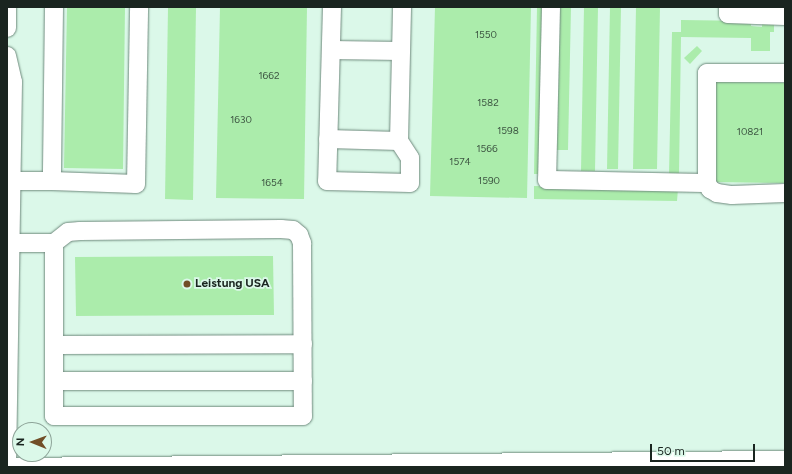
<!DOCTYPE html>
<html>
<head>
<meta charset="utf-8">
<style>
  body { margin:0 }
  #map { position:relative; width:792px; height:474px; overflow:hidden; background:#dbf8e9; font-family:Figtree,sans-serif }
  div>[style] { position:absolute }
  [style*='--x'] { left:calc(var(--x)*1px); top:calc(var(--y)*1px); width:calc(var(--w)*1px); rotate:calc(var(--a)*1deg) }
  .building>* { inset:0; background:#abecab }
  .roads { filter:drop-shadow(0 0 1px #6e897c) drop-shadow(0 0 1px #6e897c) }
  .minor>* { height:18px; margin:-9px; padding:0 9px; transform-origin:9px; border-radius:9px; background:#fff }
  .dots>* { width:11px; height:11px; translate:-50% -50%; box-sizing:border-box; border:2px solid #dbf8e9; border-radius:50% }
  span { translate:-50% -50%; white-space:nowrap; text-align:center; line-height:1.15; -webkit-text-stroke:3.5px #dbf8e9; paint-order:stroke }
  .number-label { font-size:10px; color:#3e5743 }
  .number-label span { -webkit-text-stroke-width:0 }
  .poi-label { font-size:12px; color:#1a2520; font-weight:700 }
  .left { translate:0 -50%; text-align:left }
  .frame { position:absolute; inset:0; border:8px solid #1a2520; pointer-events:none }
  .north { position:absolute; left:12px; top:422px; width:40px; height:40px; box-sizing:border-box; background:#dbf8e9; border:1px solid #8ea499; border-radius:50%; rotate:271deg; font-size:11px; font-weight:700; line-height:16px; text-align:center; color:#1a2520 }
  .north::after { content:''; display:block; margin:auto; width:14px; height:18px; background:#714e27; clip-path:polygon(50% 0,100% 100%,50% 72%,0 100%) }
  .scale { position:absolute; left:650px; top:444px; width:105px; height:18px; box-sizing:border-box; border:2px solid #1a2520; border-top:0; padding-left:5px; font-size:12px; line-height:14px; white-space:nowrap; color:#1a2520; -webkit-text-stroke:3px #dbf8e9; paint-order:stroke }
</style>
</head>
<body>
<div id="map">
  <div class="building">
    <div style="clip-path:polygon(67px 7px,125px 7px,123px 169px,64px 168px)"></div>
    <div style="clip-path:polygon(168px 7px,196px 7px,193px 200px,165px 199px)"></div>
    <div style="clip-path:polygon(220px 7px,307px 7px,304px 199px,216px 198px)"></div>
    <div style="clip-path:polygon(435px 7px,531px 7px,527px 198px,430px 196px)"></div>
    <div style="clip-path:polygon(537px 7px,543px 7px,540px 174px,534px 174px)"></div>
    <div style="clip-path:polygon(560px 7px,571px 7px,568px 150px,557px 150px)"></div>
    <div style="clip-path:polygon(584px 7px,598px 7px,595px 171px,581px 171px)"></div>
    <div style="clip-path:polygon(610px 7px,621px 7px,618px 169px,607px 169px)"></div>
    <div style="clip-path:polygon(636px 7px,660px 7px,657px 169px,633px 169px)"></div>
    <div style="clip-path:polygon(681px 20px,751px 21px,751px 26px,762px 27px,762px 24px,774px 24px,774px 32px,770px 32px,770px 51px,751px 51px,751px 38px,681px 37px,679px 174px,669px 174px,672px 32px,681px 32px)"></div>
    <div style="clip-path:polygon(697px 46px,702px 51px,690px 64px,684px 58px)"></div>
    <div style="clip-path:polygon(716px 82px,785px 83px,785px 183px,714px 182px)"></div>
    <div style="clip-path:polygon(534px 186px,678px 189px,677px 201px,534px 199px)"></div>
    <div style="clip-path:polygon(273px 256px,274px 315px,76px 316px,75px 257px)"></div>
  </div>
  <div class="roads">
    <div class="minor">
      <div style="--x:54;--y:7;--w:174;--a:90.7"></div>
      <div style="--x:52;--y:181;--w:84;--a:2"></div>
      <div style="--x:136;--y:184;--w:177;--a:-89"></div>
      <div style="--x:332;--y:7;--w:174;--a:91.6"></div>
      <div style="--x:327;--y:181;--w:83;--a:1.4"></div>
      <div style="--x:410;--y:183;--w:25;--a:-90"></div>
      <div style="--x:410;--y:158;--w:20;--a:-123"></div>
      <div style="--x:399;--y:141;--w:134;--a:-88.7"></div>
      <div style="--x:551;--y:7;--w:173;--a:91.3"></div>
      <div style="--x:547;--y:180;--w:160;--a:1.1"></div>
      <div style="--x:707;--y:183;--w:110;--a:-90"></div>
      <div style="--x:707;--y:73;--w:78;--a:0"></div>
      <div style="--x:728;--y:7;--w:7;--a:90"></div>
      <div style="--x:728;--y:14;--w:57;--a:2"></div>
      <div style="--x:7;--y:28;--w:21;--a:-90"></div>
      <div style="--x:331;--y:50;--w:70;--a:0.8"></div>
      <div style="--x:7;--y:56;--w:27;--a:77"></div>
      <div style="--x:13;--y:82;--w:385;--a:90.9"></div>
      <div style="--x:328;--y:139;--w:71;--a:1.6"></div>
      <div style="--x:11;--y:181;--w:41;--a:0"></div>
      <div style="--x:707;--y:183;--w:7;--a:63"></div>
      <div style="--x:710;--y:189;--w:8;--a:30"></div>
      <div style="--x:717;--y:193;--w:15;--a:8"></div>
      <div style="--x:732;--y:195;--w:53;--a:-2.2"></div>
      <div style="--x:7;--y:243;--w:47;--a:0"></div>
      <div style="--x:54;--y:243;--w:18;--a:-38"></div>
      <div style="--x:68;--y:232;--w:12;--a:-5"></div>
      <div style="--x:80;--y:231;--w:201;--a:-0.6"></div>
      <div style="--x:281;--y:229;--w:12;--a:5"></div>
      <div style="--x:293;--y:230;--w:8;--a:40"></div>
      <div style="--x:299;--y:235;--w:9;--a:69"></div>
      <div style="--x:302;--y:243;--w:173;--a:89.7"></div>
      <div style="--x:303;--y:416;--w:249;--a:180"></div>
      <div style="--x:54;--y:416;--w:173;--a:-90"></div>
      <div style="--x:54;--y:345;--w:249;--a:-0.2"></div>
      <div style="--x:54;--y:381;--w:249;--a:0"></div>
      <div style="--x:7;--y:467;--w:778;--a:-0.52"></div>
    </div>
  </div>
  <div class="dots">
    <div style="left:187px;top:284px;background:#714e27"></div>
  </div>
  <div class="number-label">
    <span style="left:486px;top:35px">1550</span>
    <span style="left:269px;top:76px">1662</span>
    <span style="left:488px;top:103px">1582</span>
    <span style="left:241px;top:120px">1630</span>
    <span style="left:508px;top:131px">1598</span>
    <span style="left:750px;top:132px">10821</span>
    <span style="left:487px;top:149px">1566</span>
    <span style="left:460px;top:162px">1574</span>
    <span style="left:489px;top:181px">1590</span>
    <span style="left:272px;top:183px">1654</span>
  </div>
  <div class="poi-label">
    <span class="left" style="left:195px;top:284px">Leistung USA</span>
  </div>
  <div class="frame"></div>
  <div class="north">N</div>
  <div class="scale">50 m</div>
</div>
</body>
</html>
